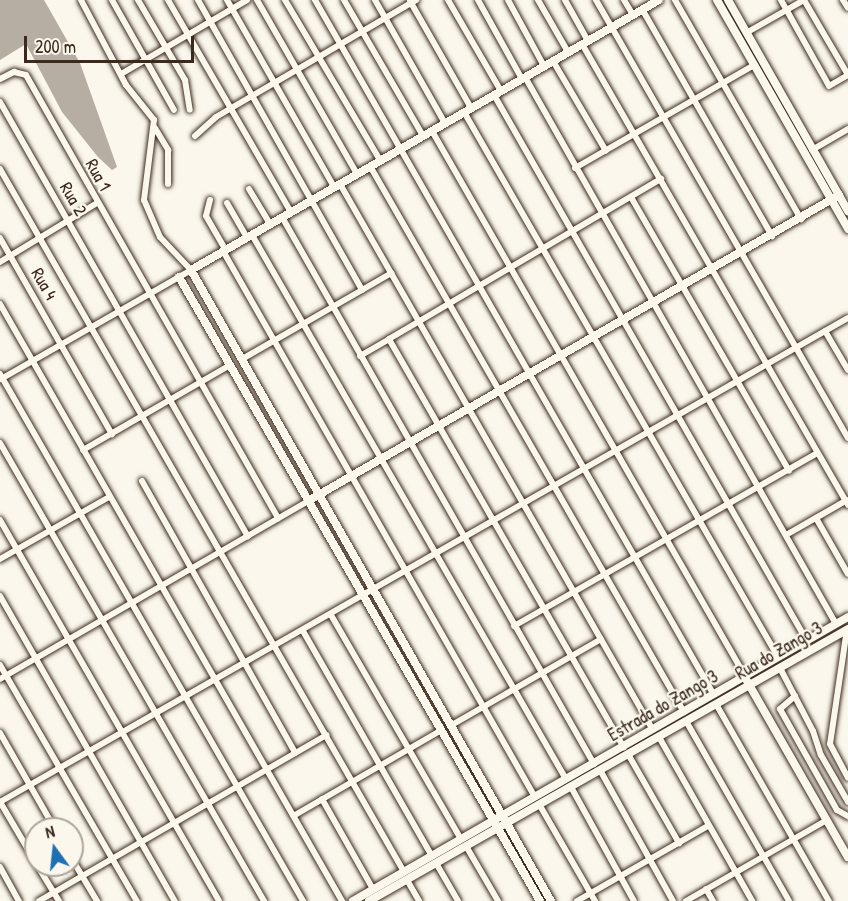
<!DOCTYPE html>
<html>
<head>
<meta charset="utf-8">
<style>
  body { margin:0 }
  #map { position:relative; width:848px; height:901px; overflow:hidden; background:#fbf7ec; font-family:"Patrick Hand",sans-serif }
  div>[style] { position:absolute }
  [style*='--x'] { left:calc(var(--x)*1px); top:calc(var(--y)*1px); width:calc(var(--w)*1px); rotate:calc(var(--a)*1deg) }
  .water>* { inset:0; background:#b6aea2 }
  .roads { filter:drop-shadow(0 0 2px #3b2a1e) drop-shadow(0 0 2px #3b2a1e) }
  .minor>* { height:6px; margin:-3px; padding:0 3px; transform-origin:3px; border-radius:3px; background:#fbf7ec }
  .tertiary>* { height:8px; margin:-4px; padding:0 4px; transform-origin:4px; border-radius:4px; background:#fbf7ec }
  span { translate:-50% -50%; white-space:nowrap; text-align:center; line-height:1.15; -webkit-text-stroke:4.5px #fbf7ec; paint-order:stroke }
  .street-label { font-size:18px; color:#3b2a1e }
  .north { position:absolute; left:24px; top:817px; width:60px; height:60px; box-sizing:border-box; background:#fbf7ec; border:2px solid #aea59a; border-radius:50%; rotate:345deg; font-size:16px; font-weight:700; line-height:24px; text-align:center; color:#3b2a1e }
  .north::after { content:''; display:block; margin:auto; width:21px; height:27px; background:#1f6fb2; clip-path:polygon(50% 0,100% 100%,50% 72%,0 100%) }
  .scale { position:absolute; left:24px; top:36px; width:170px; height:27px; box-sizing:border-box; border:3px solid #3b2a1e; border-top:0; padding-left:8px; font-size:18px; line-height:21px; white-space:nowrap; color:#3b2a1e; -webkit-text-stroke:4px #fbf7ec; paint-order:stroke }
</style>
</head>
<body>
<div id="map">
  <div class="water">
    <div style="clip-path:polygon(0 0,44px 0,80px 63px,117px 167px,112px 170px,98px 157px,62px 112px,26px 44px,0 60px)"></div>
  </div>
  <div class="roads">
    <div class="minor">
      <div style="--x:112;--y:0;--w:126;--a:60.6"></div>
      <div style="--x:138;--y:0;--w:93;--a:59.6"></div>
      <div style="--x:185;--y:80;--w:30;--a:81"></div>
      <div style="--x:168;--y:0;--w:245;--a:59.9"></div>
      <div style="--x:198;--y:0;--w:333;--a:60.5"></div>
      <div style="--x:362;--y:290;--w:138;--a:150.1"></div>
      <div style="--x:227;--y:0;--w:215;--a:60.2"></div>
      <div style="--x:257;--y:0;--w:201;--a:60.1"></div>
      <div style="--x:285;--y:0;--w:186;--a:59.3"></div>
      <div style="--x:315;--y:0;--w:801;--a:60.14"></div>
      <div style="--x:344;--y:0;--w:157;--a:59.8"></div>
      <div style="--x:375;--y:0;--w:142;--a:60.4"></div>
      <div style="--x:448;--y:0;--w:105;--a:59.8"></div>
      <div style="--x:478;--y:0;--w:90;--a:60.9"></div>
      <div style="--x:508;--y:0;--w:75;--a:61.4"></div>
      <div style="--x:538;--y:0;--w:60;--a:60"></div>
      <div style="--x:565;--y:0;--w:47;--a:60.7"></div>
      <div style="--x:596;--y:0;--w:505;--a:60.09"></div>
      <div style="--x:624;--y:0;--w:17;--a:59"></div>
      <div style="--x:675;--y:0;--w:253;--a:60.1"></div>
      <div style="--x:781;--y:0;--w:98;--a:60.8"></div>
      <div style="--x:829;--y:86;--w:22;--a:-30"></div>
      <div style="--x:843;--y:0;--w:9;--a:58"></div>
      <div style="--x:410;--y:1;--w:123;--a:60.3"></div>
      <div style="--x:642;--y:9;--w:262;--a:60.2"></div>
      <div style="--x:746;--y:33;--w:67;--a:-29.6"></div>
      <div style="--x:804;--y:0;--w:87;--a:59.6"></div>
      <div style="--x:582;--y:44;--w:532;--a:60.01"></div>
      <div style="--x:553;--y:61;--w:104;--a:59.5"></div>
      <div style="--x:121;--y:74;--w:146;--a:-30.4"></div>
      <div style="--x:525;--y:77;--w:629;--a:60.38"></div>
      <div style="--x:0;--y:79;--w:16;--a:-27"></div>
      <div style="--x:14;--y:72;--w:12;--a:14"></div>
      <div style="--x:26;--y:75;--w:510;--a:60.37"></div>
      <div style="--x:494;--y:95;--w:629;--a:60.18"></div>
      <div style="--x:0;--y:102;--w:500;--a:60.3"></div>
      <div style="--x:464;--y:112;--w:629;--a:60.05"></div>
      <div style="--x:155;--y:128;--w:26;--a:59"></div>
      <div style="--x:168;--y:150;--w:34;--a:90"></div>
      <div style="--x:432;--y:131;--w:628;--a:60.13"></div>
      <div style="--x:195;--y:136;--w:28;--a:-42"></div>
      <div style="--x:216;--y:117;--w:232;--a:-30.3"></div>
      <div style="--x:812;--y:150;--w:42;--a:-30.3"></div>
      <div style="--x:370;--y:166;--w:630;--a:60.1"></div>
      <div style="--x:575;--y:168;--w:207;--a:-29.9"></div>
      <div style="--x:0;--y:169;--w:811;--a:60.11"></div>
      <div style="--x:340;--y:184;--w:629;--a:60.18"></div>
      <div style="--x:249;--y:189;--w:41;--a:59"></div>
      <div style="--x:631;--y:197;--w:316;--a:60"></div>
      <div style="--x:210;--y:200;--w:16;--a:104"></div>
      <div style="--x:206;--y:216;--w:39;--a:60"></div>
      <div style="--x:227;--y:203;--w:39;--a:60"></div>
      <div style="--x:282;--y:217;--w:630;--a:60.3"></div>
      <div style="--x:252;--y:235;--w:628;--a:60.01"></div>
      <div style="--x:0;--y:238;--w:226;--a:60.3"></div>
      <div style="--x:223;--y:251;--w:629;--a:60.26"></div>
      <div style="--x:0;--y:262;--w:114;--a:-31.3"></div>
      <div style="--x:362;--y:290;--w:34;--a:-30"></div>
      <div style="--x:0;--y:304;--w:688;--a:60.19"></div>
      <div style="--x:825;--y:331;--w:45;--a:59.5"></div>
      <div style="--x:389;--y:339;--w:316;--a:-30.5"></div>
      <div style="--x:360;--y:356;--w:34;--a:-30"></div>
      <div style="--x:389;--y:339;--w:471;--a:60.1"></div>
      <div style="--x:0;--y:374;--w:608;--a:60.1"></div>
      <div style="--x:1;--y:379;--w:219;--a:-29.8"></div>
      <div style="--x:191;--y:270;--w:45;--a:-133.2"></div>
      <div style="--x:160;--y:237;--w:40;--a:-113.4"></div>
      <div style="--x:144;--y:200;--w:81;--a:-82.9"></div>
      <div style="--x:154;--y:120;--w:45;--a:-128.7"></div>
      <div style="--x:126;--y:85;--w:96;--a:-117.9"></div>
      <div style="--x:0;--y:443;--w:529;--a:60.04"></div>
      <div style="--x:83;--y:450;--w:170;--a:-30"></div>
      <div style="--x:142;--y:481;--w:312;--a:60.6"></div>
      <div style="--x:816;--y:518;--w:64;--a:60.3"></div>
      <div style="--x:0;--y:520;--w:439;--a:60.1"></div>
      <div style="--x:786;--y:535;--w:70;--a:-29.8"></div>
      <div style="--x:0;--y:559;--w:125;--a:-29.6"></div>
      <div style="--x:0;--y:596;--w:352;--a:60.2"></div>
      <div style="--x:331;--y:615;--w:259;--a:59.9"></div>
      <div style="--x:514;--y:626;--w:349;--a:-29.7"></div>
      <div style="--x:847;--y:629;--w:116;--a:98.4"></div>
      <div style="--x:830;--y:744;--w:38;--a:62"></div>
      <div style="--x:303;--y:631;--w:259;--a:60.2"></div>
      <div style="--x:0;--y:665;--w:273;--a:59.9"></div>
      <div style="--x:780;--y:668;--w:71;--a:62.4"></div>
      <div style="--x:813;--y:731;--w:25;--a:72"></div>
      <div style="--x:821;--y:755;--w:54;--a:60.1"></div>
      <div style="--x:0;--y:679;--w:356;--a:-30"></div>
      <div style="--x:795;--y:696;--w:20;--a:139"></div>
      <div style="--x:780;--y:709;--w:116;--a:60.6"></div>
      <div style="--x:837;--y:810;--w:13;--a:29"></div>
      <div style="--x:716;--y:704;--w:227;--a:60.2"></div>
      <div style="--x:686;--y:721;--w:207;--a:60.2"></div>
      <div style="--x:450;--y:726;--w:174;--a:-29.9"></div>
      <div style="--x:0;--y:733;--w:111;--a:60.2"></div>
      <div style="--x:659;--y:737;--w:189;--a:60.4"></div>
      <div style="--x:628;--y:754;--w:103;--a:60.2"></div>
      <div style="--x:600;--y:770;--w:150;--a:60.9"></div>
      <div style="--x:571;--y:787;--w:130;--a:61.1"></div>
      <div style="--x:322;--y:799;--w:103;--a:60.5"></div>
      <div style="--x:539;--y:804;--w:112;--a:60"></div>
      <div style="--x:295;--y:815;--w:168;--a:-30.1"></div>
      <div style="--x:466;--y:846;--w:64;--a:59.8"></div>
      <div style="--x:72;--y:859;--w:49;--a:59.2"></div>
      <div style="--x:36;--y:863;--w:71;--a:-120.5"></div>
      <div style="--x:0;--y:802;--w:976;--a:-29.72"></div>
      <div style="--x:436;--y:863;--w:44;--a:59.9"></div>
      <div style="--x:37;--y:865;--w:42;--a:58.6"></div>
      <div style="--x:0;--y:867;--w:39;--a:61"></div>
      <div style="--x:407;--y:880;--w:24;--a:60"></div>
      <div style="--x:706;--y:889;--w:14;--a:60"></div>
      <div style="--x:39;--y:901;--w:332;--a:-30"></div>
      <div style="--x:577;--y:901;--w:151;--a:-29.8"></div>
      <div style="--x:686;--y:901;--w:163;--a:-29.9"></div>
    </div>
    <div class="tertiary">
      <div style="--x:717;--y:0;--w:264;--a:60.2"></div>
      <div style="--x:728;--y:0;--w:243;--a:60.4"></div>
      <div style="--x:179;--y:277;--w:721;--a:59.95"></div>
      <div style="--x:308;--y:501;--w:613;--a:-29.95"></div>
      <div style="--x:747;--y:681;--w:203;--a:60.2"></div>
      <div style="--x:353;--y:901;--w:571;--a:-29.84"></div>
      <div style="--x:369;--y:901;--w:551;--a:-29.59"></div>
      <div style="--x:551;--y:901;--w:726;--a:-119.71"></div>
      <div style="--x:191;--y:270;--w:540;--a:-29.98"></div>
    </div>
  </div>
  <div class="street-label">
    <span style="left:98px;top:175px;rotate:61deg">Rua 1</span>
    <span style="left:73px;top:199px;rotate:60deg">Rua 2</span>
    <span style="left:44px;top:284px;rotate:60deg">Rua 4</span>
    <span style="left:779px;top:651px;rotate:-30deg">Rua do Zango 3</span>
    <span style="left:663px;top:706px;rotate:-30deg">Estrada do Zango 3</span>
  </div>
  <div class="north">N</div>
  <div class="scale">200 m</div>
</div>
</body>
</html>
